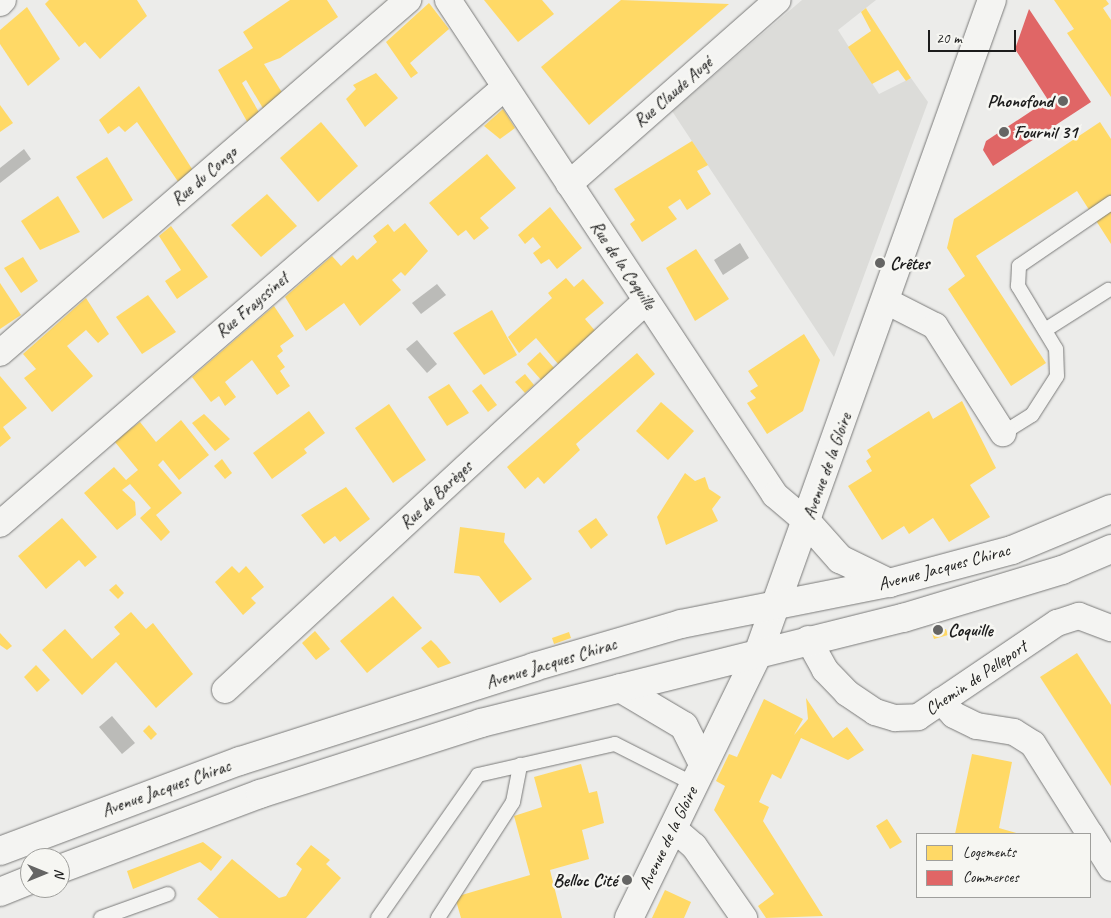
<!DOCTYPE html>
<html>
<head>
<meta charset="utf-8">
<style>
  body { margin:0 }
  #map { position:relative; width:1111px; height:918px; overflow:hidden; background:#ececea; font-family:Caveat,sans-serif }
  div>[style] { position:absolute }
  [style*='--x'] { left:calc(var(--x)*1px); top:calc(var(--y)*1px); width:calc(var(--w)*1px); rotate:calc(var(--a)*1deg) }
  .built>* { inset:0; background:#dcdcd9 }
  .water>* { inset:0; background:#bbbbb8 }
  .homes>* { inset:0; background:#ffd966 }
  .shops>* { inset:0; background:#e06666 }
  .roads { filter:drop-shadow(0 0 1px #7a7a79) drop-shadow(0 0 1px #7a7a79) }
  .service>* { height:14px; margin:-7px; padding:0 7px; transform-origin:7px; border-radius:7px; background:#f4f4f2 }
  .minor>* { height:26px; margin:-13px; padding:0 13px; transform-origin:13px; border-radius:13px; background:#f4f4f2 }
  .tertiary>* { height:28px; margin:-14px; padding:0 14px; transform-origin:14px; border-radius:14px; background:#f4f4f2 }
  .secondary>* { height:28px; margin:-14px; padding:0 14px; transform-origin:14px; border-radius:14px; background:#f4f4f2 }
  .dots>* { width:14px; height:14px; translate:-50% -50%; box-sizing:border-box; border:2px solid #f6f6f2; border-radius:50% }
  span { translate:-50% -50%; white-space:nowrap; text-align:center; line-height:1.15; -webkit-text-stroke:5px #f6f6f2; paint-order:stroke }
  .street-label { font-size:18px; color:#1c1c1c }
  .poi-label { font-size:18px; color:#1c1c1c; font-weight:700 }
  .right { translate:-100% -50%; text-align:right }
  .left { translate:0 -50%; text-align:left }
  .legend { position:absolute; left:916px; top:833px; width:175px; height:65px; box-sizing:border-box; background:#f6f6f2; border:1px solid #9f9f9c; margin:0; padding:6px 9px; list-style:none; font-size:15px; color:#1c1c1c }
  .legend li { display:flex; align-items:center; gap:10px; height:25px }
  .legend b { width:25px; border:1px solid #9f9f9c }
  .north { position:absolute; left:20px; top:848px; width:50px; height:50px; box-sizing:border-box; background:#f6f6f2; border:1px solid #9f9f9c; border-radius:50%; rotate:90deg; font-size:14px; font-weight:700; line-height:20px; text-align:center; color:#1c1c1c }
  .north::after { content:''; display:block; margin:auto; width:18px; height:22px; background:#656564; clip-path:polygon(50% 0,100% 100%,50% 72%,0 100%) }
  .scale { position:absolute; left:928px; top:30px; width:88px; height:22px; box-sizing:border-box; border:2px solid #1c1c1c; border-top:0; padding-left:6px; font-size:15px; line-height:18px; white-space:nowrap; color:#1c1c1c; -webkit-text-stroke:4px #f6f6f2; paint-order:stroke }
</style>
</head>
<body>
<div id="map">
  <div class="built">
    <div style="clip-path:polygon(802px 0,876px 0,838px 30px,879px 94px,911px 78px,928px 102px,834px 357px,672px 111px)"></div>
  </div>
  <div class="water">
    <div style="clip-path:polygon(24px 149px,31px 159px,0 183px,0 168px)"></div>
    <div style="clip-path:polygon(740px 243px,749px 258px,723px 275px,714px 260px)"></div>
    <div style="clip-path:polygon(437px 284px,446px 295px,421px 314px,412px 303px)"></div>
    <div style="clip-path:polygon(417px 340px,437px 364px,427px 373px,406px 349px)"></div>
    <div style="clip-path:polygon(112px 716px,135px 743px,122px 754px,99px 727px)"></div>
  </div>
  <div class="homes">
    <div style="clip-path:polygon(49px 0,137px 0,147px 16px,100px 59px,85px 42px,79px 47px,45px 4px)"></div>
    <div style="clip-path:polygon(290px 0,327px 0,338px 17px,280px 58px,264px 64px,283px 94px,264px 110px,246px 80px,242px 83px,260px 114px,249px 125px,218px 70px,253px 48px,243px 32px)"></div>
    <div style="clip-path:polygon(484px 0,542px 0,554px 14px,518px 42px)"></div>
    <div style="clip-path:polygon(621px 0,729px 4px,589px 125px,541px 67px)"></div>
    <div style="clip-path:polygon(1054px 0,1106px 0,1109px 4px,1103px 8px,1111px 20px,1111px 97px,1067px 33px,1074px 29px)"></div>
    <div style="clip-path:polygon(429px 3px,449px 29px,410px 63px,418px 73px,411px 78px,386px 42px)"></div>
    <div style="clip-path:polygon(27px 7px,60px 59px,28px 86px,0 44px,0 30px)"></div>
    <div style="clip-path:polygon(866px 8px,867px 10px,911px 78px,906px 81px,898px 70px,872px 84px,848px 47px,871px 31px,861px 12px)"></div>
    <div style="clip-path:polygon(376px 73px,398px 98px,365px 127px,346px 99px,356px 89px,353px 85px)"></div>
    <div style="clip-path:polygon(139px 86px,194px 172px,179px 183px,137px 122px,125px 132px,119px 126px,108px 134px,99px 120px)"></div>
    <div style="clip-path:polygon(0 105px,13px 123px,0 132px)"></div>
    <div style="clip-path:polygon(503px 109px,515px 128px,500px 139px,484px 126px)"></div>
    <div style="clip-path:polygon(321px 122px,358px 166px,318px 202px,280px 158px)"></div>
    <div style="clip-path:polygon(1100px 122px,1111px 139px,1111px 244px,1077px 191px,976px 256px,1046px 363px,1011px 386px,948px 289px,965px 276px,947px 248px,954px 219px)"></div>
    <div style="clip-path:polygon(692px 141px,708px 165px,697px 171px,711px 194px,687px 210px,680px 199px,668px 207px,677px 219px,642px 242px,630px 224px,635px 220px,614px 189px)"></div>
    <div style="clip-path:polygon(487px 154px,516px 188px,480px 218px,489px 228px,474px 240px,466px 230px,458px 236px,429px 203px)"></div>
    <div style="clip-path:polygon(107px 157px,133px 200px,103px 219px,76px 177px)"></div>
    <div style="clip-path:polygon(267px 194px,297px 226px,261px 257px,231px 225px)"></div>
    <div style="clip-path:polygon(58px 196px,80px 232px,40px 250px,21px 221px)"></div>
    <div style="clip-path:polygon(550px 207px,582px 248px,557px 269px,549px 259px,541px 264px,533px 253px,541px 247px,533px 237px,525px 244px,518px 235px)"></div>
    <div style="clip-path:polygon(405px 223px,428px 251px,405px 276px,401px 272px,392px 280px,401px 290px,360px 326px,344px 303px,306px 331px,285px 297px,332px 256px,341px 266px,353px 255px,357px 260px,377px 242px,373px 236px,388px 224px,394px 232px)"></div>
    <div style="clip-path:polygon(171px 226px,208px 277px,177px 299px,165px 281px,181px 270px,159px 236px)"></div>
    <div style="clip-path:polygon(696px 249px,729px 299px,695px 321px,666px 268px)"></div>
    <div style="clip-path:polygon(23px 257px,38px 281px,21px 293px,4px 268px)"></div>
    <div style="clip-path:polygon(566px 278px,574px 287px,583px 279px,604px 303px,585px 319px,597px 333px,559px 365px,536px 338px,519px 353px,508px 337px,552px 298px,548px 293px)"></div>
    <div style="clip-path:polygon(0 283px,21px 315px,0 329px)"></div>
    <div style="clip-path:polygon(148px 295px,176px 332px,142px 354px,116px 317px)"></div>
    <div style="clip-path:polygon(86px 298px,109px 334px,98px 343px,86px 330px,67px 346px,93px 376px,52px 412px,24px 378px,36px 369px,23px 354px)"></div>
    <div style="clip-path:polygon(274px 306px,294px 336px,280px 346px,283px 351px,277px 356px,285px 367px,280px 371px,290px 386px,277px 395px,252px 360px,225px 382px,236px 397px,225px 406px,219px 396px,211px 402px,192px 377px)"></div>
    <div style="clip-path:polygon(492px 310px,517px 355px,484px 375px,453px 333px)"></div>
    <div style="clip-path:polygon(804px 334px,820px 360px,803px 411px,767px 434px,747px 403px,756px 398px,750px 391px,758px 386px,748px 371px)"></div>
    <div style="clip-path:polygon(540px 352px,555px 369px,542px 381px,527px 364px)"></div>
    <div style="clip-path:polygon(637px 353px,655px 374px,576px 444px,580px 450px,544px 484px,538px 477px,525px 489px,507px 467px)"></div>
    <div style="clip-path:polygon(525px 374px,534px 385px,525px 393px,515px 382px)"></div>
    <div style="clip-path:polygon(0 376px,27px 408px,3px 427px,11px 438px,0 447px)"></div>
    <div style="clip-path:polygon(449px 384px,469px 413px,447px 426px,428px 397px)"></div>
    <div style="clip-path:polygon(481px 384px,497px 405px,488px 412px,472px 391px)"></div>
    <div style="clip-path:polygon(962px 401px,996px 468px,970px 485px,990px 517px,949px 542px,933px 518px,909px 534px,904px 526px,882px 540px,848px 486px,872px 471px,866px 461px,871px 457px,867px 450px,929px 411px,933px 419px)"></div>
    <div style="clip-path:polygon(661px 402px,694px 431px,668px 460px,636px 431px)"></div>
    <div style="clip-path:polygon(389px 404px,426px 460px,393px 483px,355px 428px)"></div>
    <div style="clip-path:polygon(309px 411px,325px 433px,304px 449px,307px 453px,272px 479px,253px 453px)"></div>
    <div style="clip-path:polygon(204px 414px,230px 439px,215px 451px,192px 423px)"></div>
    <div style="clip-path:polygon(181px 420px,209px 455px,179px 480px,163px 460px,158px 465px,182px 493px,156px 515px,170px 532px,161px 541px,140px 518px,151px 508px,130px 484px,122px 490px,135px 502px,136px 515px,117px 530px,84px 493px,114px 467px,126px 480px,138px 470px,115px 442px,129px 430px,140px 422px,156px 442px)"></div>
    <div style="clip-path:polygon(222px 459px,232px 473px,225px 479px,214px 466px)"></div>
    <div style="clip-path:polygon(685px 473px,695px 481px,705px 477px,709px 489px,721px 497px,712px 509px,718px 521px,666px 545px,657px 517px)"></div>
    <div style="clip-path:polygon(346px 487px,370px 519px,340px 542px,335px 536px,324px 544px,301px 515px)"></div>
    <div style="clip-path:polygon(62px 518px,97px 557px,85px 567px,79px 560px,46px 589px,18px 556px)"></div>
    <div style="clip-path:polygon(596px 518px,608px 535px,591px 549px,578px 531px)"></div>
    <div style="clip-path:polygon(460px 527px,505px 533px,504px 542px,532px 579px,500px 603px,479px 576px,454px 573px)"></div>
    <div style="clip-path:polygon(232px 566px,239px 573px,246px 566px,264px 587px,251px 598px,256px 603px,243px 615px,215px 582px)"></div>
    <div style="clip-path:polygon(116px 584px,124px 593px,118px 599px,109px 590px)"></div>
    <div style="clip-path:polygon(393px 596px,422px 628px,367px 673px,340px 641px)"></div>
    <div style="clip-path:polygon(131px 612px,146px 629px,153px 623px,193px 674px,156px 708px,116px 662px,82px 695px,42px 650px,65px 629px,92px 659px,120px 634px,114px 627px)"></div>
    <div style="clip-path:polygon(946px 629px,948px 635px,934px 639px,932px 633px)"></div>
    <div style="clip-path:polygon(315px 631px,330px 649px,316px 660px,302px 643px)"></div>
    <div style="clip-path:polygon(569px 632px,571px 638px,554px 644px,552px 638px)"></div>
    <div style="clip-path:polygon(0 633px,12px 646px,7px 650px,0 645px)"></div>
    <div style="clip-path:polygon(431px 640px,437px 646px,451px 663px,438px 668px,421px 648px)"></div>
    <div style="clip-path:polygon(1077px 653px,1111px 705px,1111px 786px,1040px 677px)"></div>
    <div style="clip-path:polygon(36px 665px,50px 680px,37px 692px,24px 677px)"></div>
    <div style="clip-path:polygon(806px 698px,833px 738px,847px 727px,864px 750px,848px 760px,801px 738px,781px 779px,772px 774px,759px 802px,769px 807px,763px 821px,823px 916px,766px 918px,758px 906px,774px 894px,714px 810px,725px 786px,716px 781px,729px 754px,737px 757px,764px 699px,803px 719px,794px 735px,808px 719px)"></div>
    <div style="clip-path:polygon(149px 725px,157px 734px,151px 740px,143px 731px)"></div>
    <div style="clip-path:polygon(972px 754px,1012px 762px,999px 828px,1020px 834px,955px 834px)"></div>
    <div style="clip-path:polygon(581px 764px,589px 793px,597px 791px,604px 823px,582px 830px,589px 859px,550px 870px,562px 918px,461px 918px,455px 897px,530px 875px,514px 816px,542px 807px,534px 777px)"></div>
    <div style="clip-path:polygon(887px 819px,902px 842px,890px 849px,876px 826px)"></div>
    <div style="clip-path:polygon(203px 842px,222px 857px,211px 871px,200px 862px,133px 889px,127px 871px)"></div>
    <div style="clip-path:polygon(311px 845px,330px 860px,326px 864px,341px 878px,306px 918px,219px 918px,197px 899px,232px 859px,279px 898px,286px 896px,302px 869px,296px 864px)"></div>
    <div style="clip-path:polygon(665px 890px,691px 902px,684px 918px,652px 918px)"></div>
  </div>
  <div class="shops">
    <div style="clip-path:polygon(1029px 9px,1091px 102px,993px 166px,983px 150px,986px 141px,1048px 100px,1015px 49px)"></div>
  </div>
  <div class="roads">
    <div class="service">
      <div style="--x:1045;--y:330;--w:75;--a:-32.4"></div>
      <div style="--x:1003;--y:433;--w:34;--a:-32"></div>
      <div style="--x:1032;--y:415;--w:46;--a:-57.3"></div>
      <div style="--x:1057;--y:376;--w:27;--a:-92"></div>
      <div style="--x:1056;--y:349;--w:74;--a:-121.1"></div>
      <div style="--x:1018;--y:286;--w:20;--a:-87"></div>
      <div style="--x:1019;--y:266;--w:112;--a:-34.4"></div>
      <div style="--x:101;--y:918;--w:71;--a:-19.7"></div>
      <div style="--x:378;--y:918;--w:174;--a:-55"></div>
      <div style="--x:478;--y:775;--w:140;--a:-12.8"></div>
      <div style="--x:615;--y:744;--w:89;--a:26.9"></div>
      <div style="--x:438;--y:918;--w:138;--a:-57.1"></div>
      <div style="--x:513;--y:802;--w:38;--a:-79"></div>
    </div>
    <div class="minor">
      <div style="--x:448;--y:0;--w:593;--a:56.55"></div>
      <div style="--x:775;--y:495;--w:42;--a:40.2"></div>
      <div style="--x:0;--y:3;--w:4;--a:-45"></div>
      <div style="--x:569;--y:184;--w:278;--a:-41.4"></div>
      <div style="--x:886;--y:301;--w:55;--a:27"></div>
      <div style="--x:935;--y:326;--w:127;--a:57.6"></div>
      <div style="--x:0;--y:353;--w:540;--a:-40.87"></div>
      <div style="--x:0;--y:524;--w:668;--a:-40.87"></div>
      <div style="--x:808;--y:639;--w:35;--a:61"></div>
      <div style="--x:825;--y:670;--w:32;--a:46"></div>
      <div style="--x:847;--y:693;--w:34;--a:34"></div>
      <div style="--x:875;--y:712;--w:21;--a:17"></div>
      <div style="--x:895;--y:718;--w:23;--a:-2"></div>
      <div style="--x:918;--y:717;--w:168;--a:-34.1"></div>
      <div style="--x:1057;--y:623;--w:23;--a:-18"></div>
      <div style="--x:1079;--y:616;--w:34;--a:21"></div>
      <div style="--x:225;--y:690;--w:573;--a:-42.74"></div>
      <div style="--x:941;--y:701;--w:19;--a:47"></div>
      <div style="--x:954;--y:715;--w:25;--a:26"></div>
      <div style="--x:977;--y:726;--w:37;--a:9"></div>
      <div style="--x:1014;--y:732;--w:22;--a:32"></div>
      <div style="--x:1033;--y:744;--w:107;--a:57.7"></div>
      <div style="--x:673;--y:828;--w:28;--a:41"></div>
      <div style="--x:694;--y:846;--w:88;--a:55.2"></div>
      <div style="--x:1090;--y:834;--w:40;--a:58"></div>
    </div>
    <div class="tertiary">
      <div style="--x:629;--y:918;--w:297;--a:-64"></div>
      <div style="--x:759;--y:651;--w:691;--a:-70.31"></div>
    </div>
    <div class="secondary">
      <div style="--x:807;--y:522;--w:50;--a:48.3"></div>
      <div style="--x:840;--y:559;--w:55;--a:26.1"></div>
      <div style="--x:620;--y:688;--w:74;--a:30.7"></div>
      <div style="--x:684;--y:726;--w:42;--a:63.4"></div>
      <div style="--x:0;--y:851;--w:256;--a:-20.6"></div>
      <div style="--x:240;--y:761;--w:309;--a:-17.7"></div>
      <div style="--x:534;--y:667;--w:153;--a:-16.3"></div>
      <div style="--x:681;--y:624;--w:212;--a:-11.2"></div>
      <div style="--x:889;--y:583;--w:127;--a:-15"></div>
      <div style="--x:1012;--y:550;--w:107;--a:-22.5"></div>
      <div style="--x:60;--y:869;--w:214;--a:-20.6"></div>
      <div style="--x:260;--y:794;--w:232;--a:-17.8"></div>
      <div style="--x:481;--y:723;--w:435;--a:-14"></div>
      <div style="--x:903;--y:618;--w:166;--a:-16.8"></div>
      <div style="--x:1062;--y:570;--w:53;--a:-23.2"></div>
      <div style="--x:0;--y:892;--w:32;--a:-22"></div>
    </div>
  </div>
  <div class="dots">
    <div style="left:1063px;top:101px;background:#656564"></div>
    <div style="left:1004px;top:132px;background:#656564"></div>
    <div style="left:880px;top:263px;background:#656564"></div>
    <div style="left:938px;top:630px;background:#656564"></div>
    <div style="left:627px;top:880px;background:#656564"></div>
  </div>
  <div class="street-label">
    <span style="left:673px;top:92px;rotate:-41deg">Rue Claude Augé</span>
    <span style="left:204px;top:176px;rotate:-41deg">Rue du Congo</span>
    <span style="left:623px;top:265px;rotate:56deg">Rue de la Coquille</span>
    <span style="left:252px;top:305px;rotate:-41deg">Rue Frayssinet</span>
    <span style="left:827px;top:466px;rotate:-70deg">Avenue de la Gloire</span>
    <span style="left:436px;top:495px;rotate:-43deg">Rue de Barèges</span>
    <span style="left:944px;top:567px;rotate:-15deg">Avenue Jacques Chirac</span>
    <span style="left:551px;top:663px;rotate:-17deg">Avenue Jacques Chirac</span>
    <span style="left:976px;top:678px;rotate:-34deg">Chemin de Pelleport</span>
    <span style="left:166px;top:788px;rotate:-20deg">Avenue Jacques Chirac</span>
    <span style="left:668px;top:838px;rotate:-64deg">Avenue de la Gloire</span>
  </div>
  <div class="poi-label">
    <span class="right" style="left:1053px;top:101px">Phonofond</span>
    <span class="left" style="left:1014px;top:132px">Fournil 31</span>
    <span class="left" style="left:890px;top:263px">Crêtes</span>
    <span class="left" style="left:948px;top:630px">Coquille</span>
    <span class="right" style="left:617px;top:880px">Belloc Cité</span>
  </div>
  <ul class="legend">
  <li><b style="height:14px;background:#ffd966"></b>Logements</li>
  <li><b style="height:14px;background:#e06666"></b>Commerces</li>
  </ul>
  <div class="north">N</div>
  <div class="scale">20 m</div>
</div>
</body>
</html>
